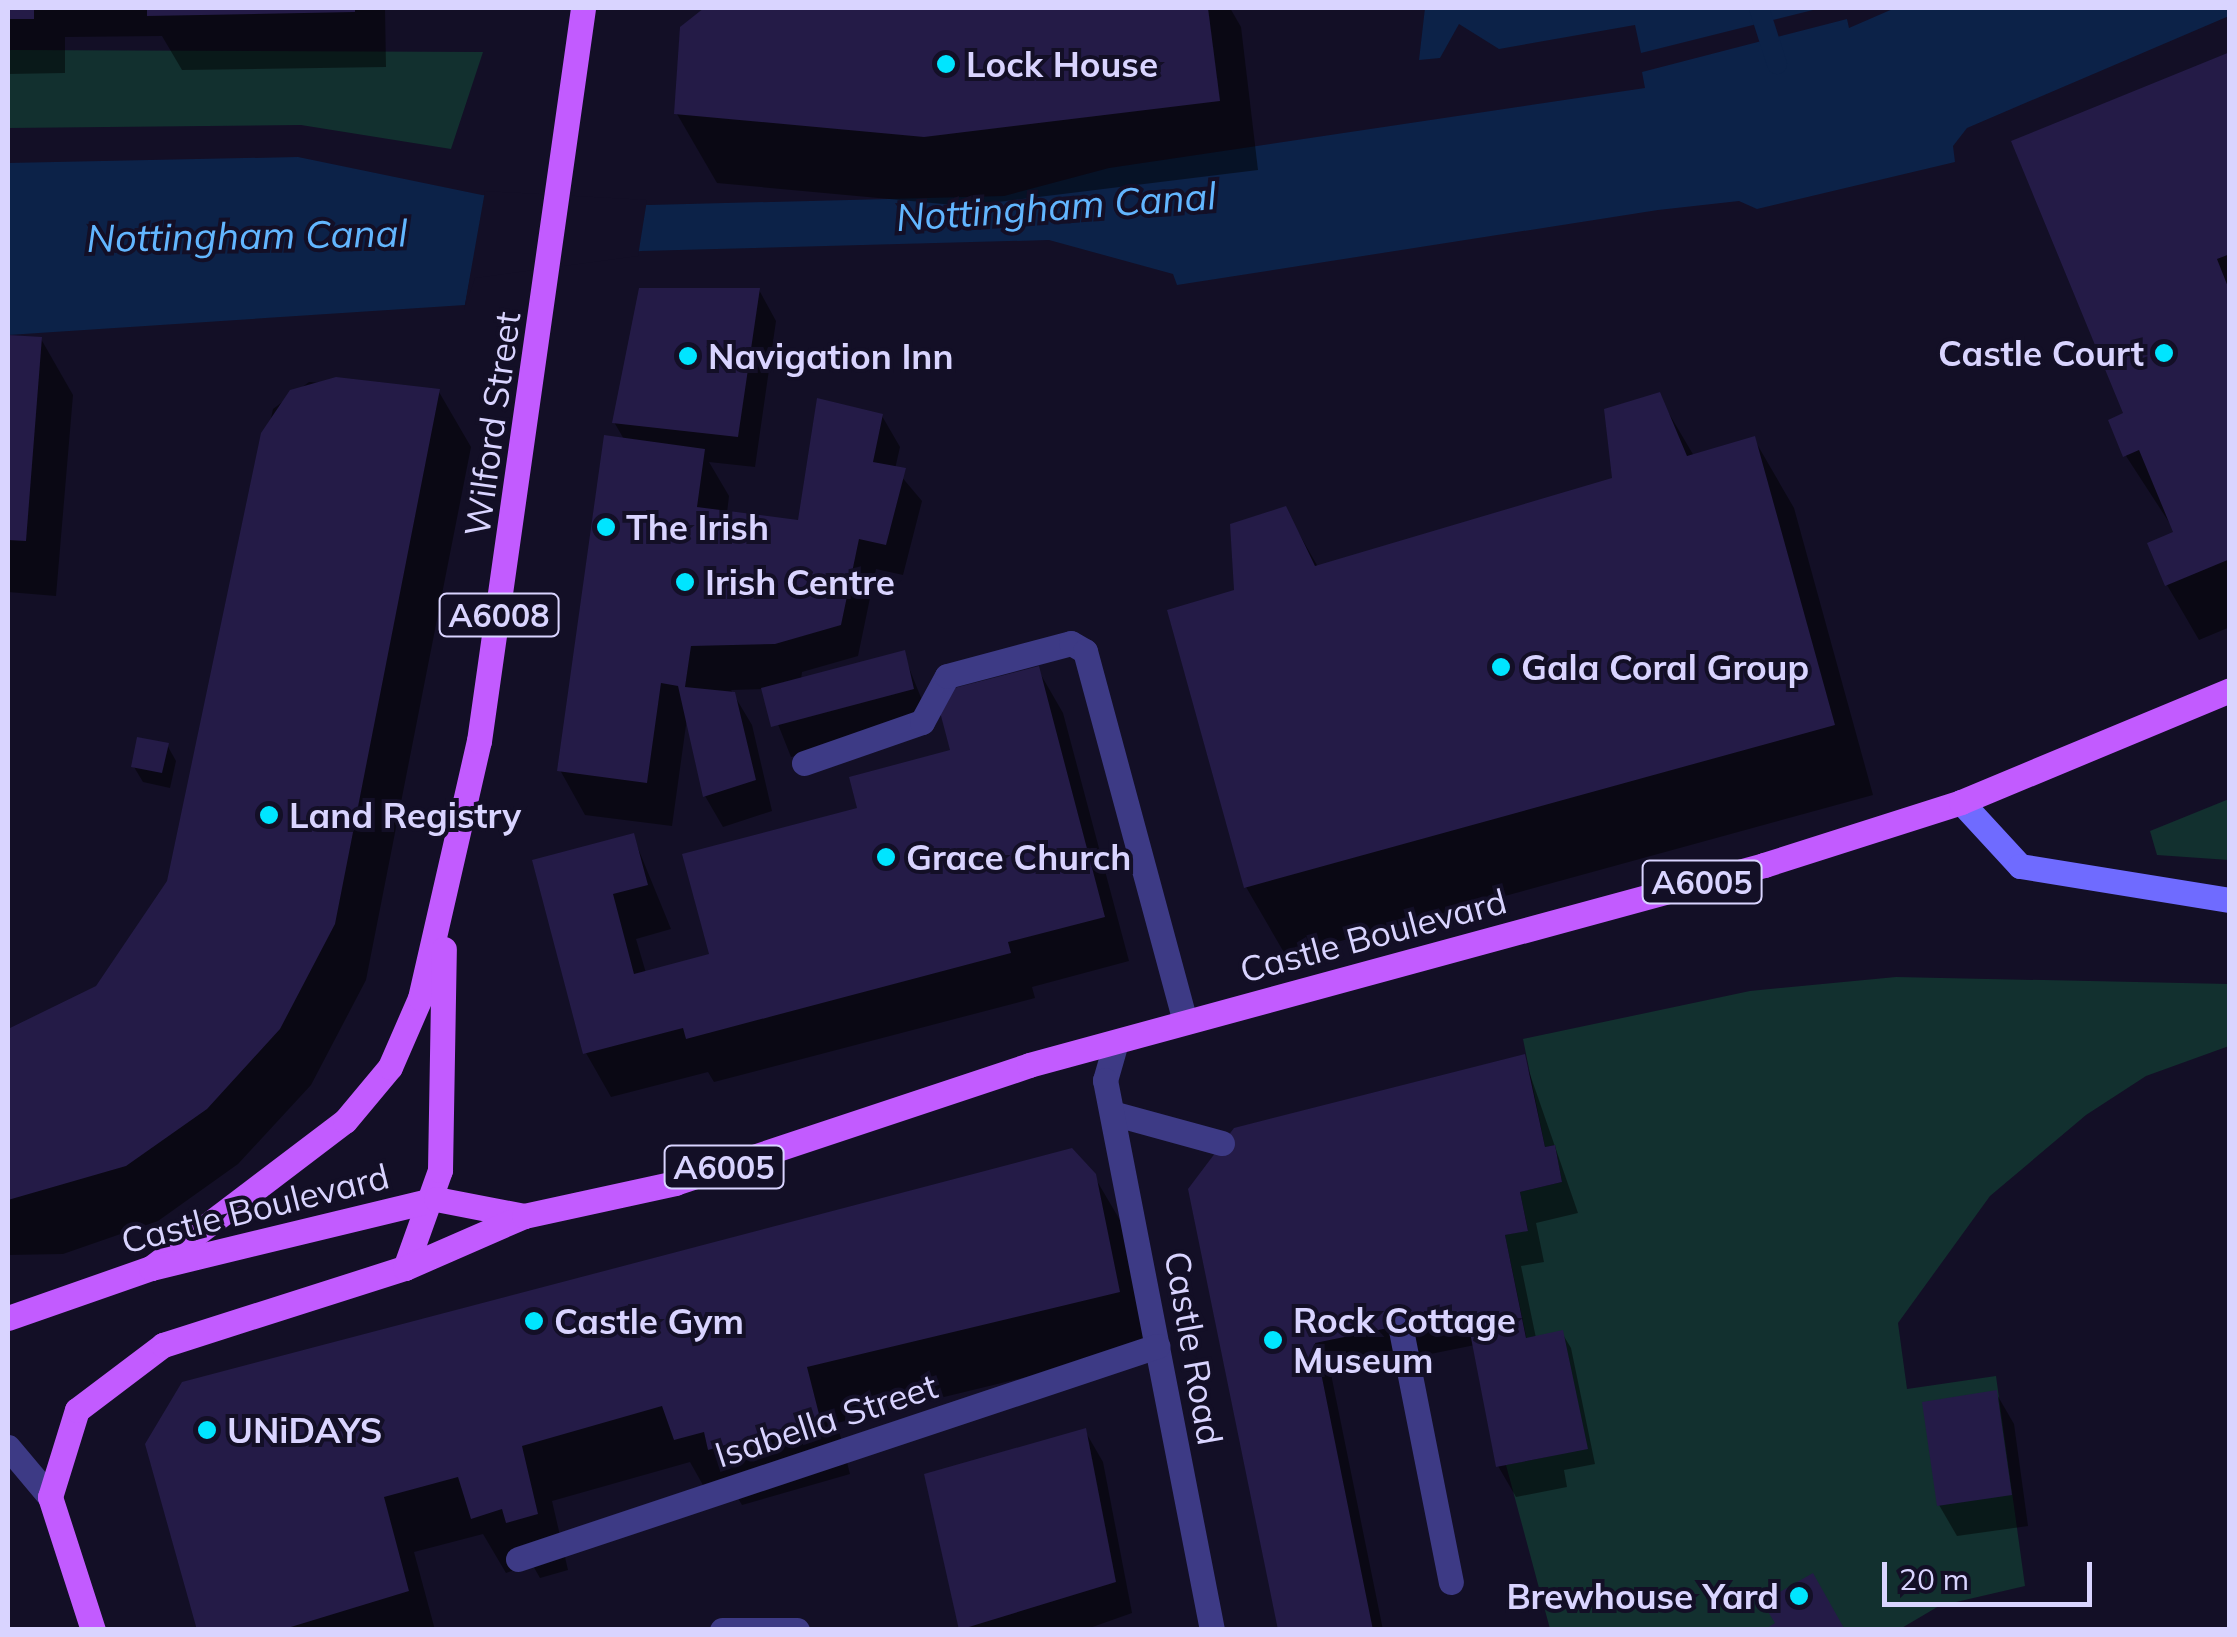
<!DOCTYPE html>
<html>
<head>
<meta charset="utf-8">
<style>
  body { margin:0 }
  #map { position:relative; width:2237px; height:1637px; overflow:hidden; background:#130f26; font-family:Mulish,sans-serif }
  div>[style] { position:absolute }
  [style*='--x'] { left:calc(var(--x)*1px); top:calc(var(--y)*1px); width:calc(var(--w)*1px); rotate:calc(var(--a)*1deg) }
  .green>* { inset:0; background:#12302f }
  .water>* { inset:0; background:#0c2248 }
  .pier>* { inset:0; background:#130f26 }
  .shadow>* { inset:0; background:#0007 }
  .stream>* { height:20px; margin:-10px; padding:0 10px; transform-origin:10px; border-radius:10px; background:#0c2248 }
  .building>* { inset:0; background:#241b47 }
  .lane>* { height:25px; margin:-12.5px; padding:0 12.5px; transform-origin:12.5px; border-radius:12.5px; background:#3d3a85 }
  .street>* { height:25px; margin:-12.5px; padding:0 12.5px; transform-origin:12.5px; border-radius:12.5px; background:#3d3a85 }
  .secondary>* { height:25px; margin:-12.5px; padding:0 12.5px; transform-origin:12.5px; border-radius:12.5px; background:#6f6bff }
  .primary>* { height:25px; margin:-12.5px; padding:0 12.5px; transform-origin:12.5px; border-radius:12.5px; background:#c25bff }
  .dots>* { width:28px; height:28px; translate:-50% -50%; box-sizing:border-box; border:5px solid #130f26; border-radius:50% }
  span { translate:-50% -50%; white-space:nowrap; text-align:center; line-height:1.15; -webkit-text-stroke:8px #130f26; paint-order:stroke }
  .shield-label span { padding:2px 8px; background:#130f26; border:2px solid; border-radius:8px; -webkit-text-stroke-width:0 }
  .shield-label { font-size:32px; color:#d9d4ff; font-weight:700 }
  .poi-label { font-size:35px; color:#d9d4ff; font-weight:700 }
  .left { translate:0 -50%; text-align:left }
  .right { translate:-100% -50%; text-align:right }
  .street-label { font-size:35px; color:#d9d4ff }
  .water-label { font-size:38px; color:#62b6ff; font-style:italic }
  .frame { position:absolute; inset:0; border:10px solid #d9d4ff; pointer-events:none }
  .scale { position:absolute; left:1882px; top:1562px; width:210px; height:45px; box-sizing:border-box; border:5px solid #d9d4ff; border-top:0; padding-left:12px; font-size:30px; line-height:35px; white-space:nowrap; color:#d9d4ff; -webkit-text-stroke:8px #130f26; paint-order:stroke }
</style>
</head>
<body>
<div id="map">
  <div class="green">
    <div style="clip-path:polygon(8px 51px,11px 50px,483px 52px,451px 149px,301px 125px,8px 128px)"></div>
    <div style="clip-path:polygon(2229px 799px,2229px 860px,2157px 855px,2150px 831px)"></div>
    <div style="clip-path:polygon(1896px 977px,2229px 984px,2229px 1046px,2146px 1076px,2086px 1115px,1990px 1196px,1898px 1323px,1907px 1389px,1996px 1376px,2025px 1586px,1939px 1606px,1900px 1629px,1550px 1629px,1506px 1465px,1551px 1456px,1505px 1235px,1528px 1230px,1520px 1192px,1562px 1182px,1555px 1145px,1545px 1147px,1523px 1039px,1750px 991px)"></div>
  </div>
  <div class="water">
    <div style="clip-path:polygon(1425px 8px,1821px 8px,1641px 53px,1635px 25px,1499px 49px,1459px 24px,1440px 58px,1419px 60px)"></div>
    <div style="clip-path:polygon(1895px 8px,2229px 8px,2229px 16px,1967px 128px,1953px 146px,1955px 162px,1757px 209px,1739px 201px,1658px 210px,1177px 285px,1173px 274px,1049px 240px,641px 251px,471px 273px,465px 305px,8px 335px,8px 163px,298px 157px,482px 195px,649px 205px,1004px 196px,1109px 168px,1645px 88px,1642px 72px,1847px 19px,1849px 28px)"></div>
  </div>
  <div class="pier">
    <div style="clip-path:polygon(485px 191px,647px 200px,638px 256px,475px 278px,464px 310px)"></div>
  </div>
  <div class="shadow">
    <div style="clip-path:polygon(8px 8px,385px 8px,386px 67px,182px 70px,162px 36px,65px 37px,65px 73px,8px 74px)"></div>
    <div style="clip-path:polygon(708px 8px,1230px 8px,1241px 27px,1258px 170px,965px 206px,717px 183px,677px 114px,683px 28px)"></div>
    <div style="clip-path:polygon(2230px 55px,2230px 627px,2199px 640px,2167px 585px,2176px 533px,2126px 456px,2126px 415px)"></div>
    <div style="clip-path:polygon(759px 290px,776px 321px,755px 467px,709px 462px,729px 496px,727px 513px,798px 522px,882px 416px,900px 447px,895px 469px,922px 501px,903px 575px,876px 569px,858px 656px,802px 672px,801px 680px,903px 653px,930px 720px,791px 757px,764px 689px,731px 690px,752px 725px,772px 811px,723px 827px,705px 796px,687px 718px,672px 826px,585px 815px,560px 770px,625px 441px,614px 422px)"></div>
    <div style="clip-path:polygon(8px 337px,41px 339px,73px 395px,56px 596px,8px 592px)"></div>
    <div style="clip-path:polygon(309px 382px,439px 392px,471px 447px,366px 980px,311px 1085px,238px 1164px,158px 1221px,63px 1254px,8px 1255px,8px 1032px,98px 988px,169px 882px,273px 409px)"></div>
    <div style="clip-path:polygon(1658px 395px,1694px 456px,1754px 439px,1794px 508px,1873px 795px,1286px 956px,1246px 887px,1237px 592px,1285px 509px,1318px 567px,1615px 480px)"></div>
    <div style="clip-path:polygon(1037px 668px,1063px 713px,1129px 961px,1032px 987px,1035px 998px,714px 1082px,708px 1072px,611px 1097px,586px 1053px,535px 862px,633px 836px,671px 929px,636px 939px,646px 973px,712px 955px,860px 810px,954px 751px)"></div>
    <div style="clip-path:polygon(167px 745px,176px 761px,170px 788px,143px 782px,134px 767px)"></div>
    <div style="clip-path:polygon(1524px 1057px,1578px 1213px,1536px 1223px,1544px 1262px,1521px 1266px,1536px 1338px,1562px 1333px,1571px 1348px,1595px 1464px,1564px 1470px,1567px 1487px,1516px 1497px,1498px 1466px,1475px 1345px,1331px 1374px,1383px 1630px,1281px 1630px,1191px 1190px)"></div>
    <div style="clip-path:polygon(1094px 1176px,1127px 1232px,1150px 1347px,837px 1423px,850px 1474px,742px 1505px,732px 1488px,708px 1494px,690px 1462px,552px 1501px,568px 1570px,540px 1578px,532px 1564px,506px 1573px,483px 1534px,414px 1552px,435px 1630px,199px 1630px,147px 1444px)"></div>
    <div style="clip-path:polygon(1996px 1393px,2014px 1424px,2028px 1526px,1957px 1536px,1939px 1505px)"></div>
    <div style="clip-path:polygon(1085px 1431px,1103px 1462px,1132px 1613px,1084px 1630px,961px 1630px,927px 1476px)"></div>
  </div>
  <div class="stream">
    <div style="--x:1759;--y:8;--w:59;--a:72.2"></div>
  </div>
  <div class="building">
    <div style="clip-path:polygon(8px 8px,34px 8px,34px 19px,8px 19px)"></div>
    <div style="clip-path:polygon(147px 8px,355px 8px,355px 12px,147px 16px)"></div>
    <div style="clip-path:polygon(704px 8px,1208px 8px,1220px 101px,924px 137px,674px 114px,680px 27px)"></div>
    <div style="clip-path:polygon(2230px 52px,2230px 254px,2217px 259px,2230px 292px,2230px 559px,2165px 586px,2147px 543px,2173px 532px,2139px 450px,2123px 457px,2108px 420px,2123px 413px,2011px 141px)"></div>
    <div style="clip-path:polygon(639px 288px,760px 288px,738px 437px,612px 423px)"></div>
    <div style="clip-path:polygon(8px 335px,42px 337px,26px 541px,8px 540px)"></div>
    <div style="clip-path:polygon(336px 377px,440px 389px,335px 924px,280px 1029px,207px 1109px,126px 1166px,8px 1200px,8px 1029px,96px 986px,167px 881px,261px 433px,290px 390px)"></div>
    <div style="clip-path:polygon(1660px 392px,1687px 456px,1755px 436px,1835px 725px,1244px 888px,1167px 610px,1234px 590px,1230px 524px,1286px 506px,1315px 566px,1612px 478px,1604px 409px)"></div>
    <div style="clip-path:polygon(817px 398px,883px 414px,873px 462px,906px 468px,886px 545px,859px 539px,841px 625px,775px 644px,691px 646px,685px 687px,735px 692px,756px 780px,703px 797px,678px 686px,661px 683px,647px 783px,557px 771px,604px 435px,705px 449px,697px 507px,798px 520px)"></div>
    <div style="clip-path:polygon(905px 650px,914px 689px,771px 727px,761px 688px)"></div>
    <div style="clip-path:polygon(1039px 666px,1105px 917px,1008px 942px,1011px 953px,686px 1039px,683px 1028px,583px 1054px,532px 860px,634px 833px,648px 885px,613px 894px,634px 974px,709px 954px,682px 854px,857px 808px,849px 777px,950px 750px,935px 693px)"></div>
    <div style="clip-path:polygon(137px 737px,169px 743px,162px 773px,131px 767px)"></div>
    <div style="clip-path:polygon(1525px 1054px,1545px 1147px,1555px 1145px,1562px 1182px,1520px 1192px,1528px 1231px,1505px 1235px,1526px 1338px,1563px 1330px,1588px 1449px,1496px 1467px,1466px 1312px,1315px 1343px,1373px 1630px,1278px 1630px,1188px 1189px,1234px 1128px)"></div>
    <div style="clip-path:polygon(1072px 1148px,1096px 1174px,1120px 1292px,807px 1367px,820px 1418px,708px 1450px,704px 1432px,674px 1440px,662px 1406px,522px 1446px,538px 1514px,506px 1523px,502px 1509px,471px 1519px,458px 1477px,384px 1497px,409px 1591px,281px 1630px,197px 1630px,145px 1444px,182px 1382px)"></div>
    <div style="clip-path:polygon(1997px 1390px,2012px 1495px,1937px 1506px,1922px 1402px)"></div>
    <div style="clip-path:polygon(1086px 1428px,1116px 1582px,959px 1630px,924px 1474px)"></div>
    <div style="clip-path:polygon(1813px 1573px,1845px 1630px,1764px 1630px,1775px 1623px,1762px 1602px)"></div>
  </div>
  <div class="lane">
    <div style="--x:804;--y:763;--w:125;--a:-19.2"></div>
    <div style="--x:922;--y:722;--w:52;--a:-61.5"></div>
    <div style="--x:947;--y:676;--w:128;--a:-14.9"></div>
    <div style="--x:1071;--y:643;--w:16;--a:30"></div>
    <div style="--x:1085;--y:651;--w:384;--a:74.9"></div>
    <div style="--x:1112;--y:1113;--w:114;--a:15.3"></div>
    <div style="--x:1400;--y:1325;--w:262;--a:78.8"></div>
    <div style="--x:722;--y:1630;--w:75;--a:0"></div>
  </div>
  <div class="street">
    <div style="--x:1116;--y:1042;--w:40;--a:106"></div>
    <div style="--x:1105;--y:1080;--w:560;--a:78.99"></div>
    <div style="--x:8;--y:1447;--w:65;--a:50"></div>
    <div style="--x:518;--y:1559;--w:674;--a:-18.43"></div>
  </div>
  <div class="secondary">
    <div style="--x:1961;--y:802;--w:87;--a:47.3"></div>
    <div style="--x:2020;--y:866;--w:213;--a:9.2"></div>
  </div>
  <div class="primary">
    <div style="--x:151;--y:1268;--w:243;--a:-37.2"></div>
    <div style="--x:345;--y:1121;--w:70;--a:-50.2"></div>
    <div style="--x:390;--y:1067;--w:75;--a:-66.5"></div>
    <div style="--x:420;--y:998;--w:264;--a:-77.1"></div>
    <div style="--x:479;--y:741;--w:740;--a:-81.92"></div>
    <div style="--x:405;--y:1268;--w:104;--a:-70.3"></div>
    <div style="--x:440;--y:1170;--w:221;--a:-89"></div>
    <div style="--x:8;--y:1318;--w:151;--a:-19.3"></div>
    <div style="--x:151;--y:1268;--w:293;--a:-13.6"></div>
    <div style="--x:436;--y:1199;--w:90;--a:10.9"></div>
    <div style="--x:93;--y:1630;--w:140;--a:-107.9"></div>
    <div style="--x:50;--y:1497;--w:91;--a:-72.8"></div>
    <div style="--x:77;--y:1410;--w:108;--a:-37.1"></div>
    <div style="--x:163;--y:1345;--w:254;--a:-17.7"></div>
    <div style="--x:405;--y:1268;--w:130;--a:-23.6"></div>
    <div style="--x:524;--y:1216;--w:155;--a:-12.3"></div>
    <div style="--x:675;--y:1183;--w:373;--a:-18.4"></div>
    <div style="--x:1029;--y:1065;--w:762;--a:-15.22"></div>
    <div style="--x:1764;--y:865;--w:207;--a:-17.7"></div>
    <div style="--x:1961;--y:802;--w:291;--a:-22.6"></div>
  </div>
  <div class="dots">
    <div style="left:946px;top:64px;background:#00e5ff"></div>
    <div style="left:2164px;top:353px;background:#00e5ff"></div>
    <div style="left:688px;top:356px;background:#00e5ff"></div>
    <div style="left:606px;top:527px;background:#00e5ff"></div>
    <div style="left:685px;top:582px;background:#00e5ff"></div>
    <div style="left:1501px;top:667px;background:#00e5ff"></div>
    <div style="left:269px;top:815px;background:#00e5ff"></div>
    <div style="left:886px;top:857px;background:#00e5ff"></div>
    <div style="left:534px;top:1321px;background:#00e5ff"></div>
    <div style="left:1273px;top:1340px;background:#00e5ff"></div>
    <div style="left:207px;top:1430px;background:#00e5ff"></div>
    <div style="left:1799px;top:1596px;background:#00e5ff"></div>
  </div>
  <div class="shield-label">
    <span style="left:499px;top:615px">A6008</span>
    <span style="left:1702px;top:882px">A6005</span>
    <span style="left:724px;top:1167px">A6005</span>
  </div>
  <div class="poi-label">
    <span class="left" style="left:966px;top:64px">Lock House</span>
    <span class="right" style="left:2144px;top:353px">Castle Court</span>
    <span class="left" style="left:708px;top:356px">Navigation Inn</span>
    <span class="left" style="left:626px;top:527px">The Irish</span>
    <span class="left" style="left:705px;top:582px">Irish Centre</span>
    <span class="left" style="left:1521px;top:667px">Gala Coral Group</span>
    <span class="left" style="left:289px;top:815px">Land Registry</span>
    <span class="left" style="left:906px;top:857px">Grace Church</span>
    <span class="left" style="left:1293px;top:1340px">Rock Cottage<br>Museum</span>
    <span class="left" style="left:554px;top:1321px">Castle Gym</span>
    <span class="left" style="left:227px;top:1430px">UNiDAYS</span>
    <span class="right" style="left:1779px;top:1596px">Brewhouse Yard</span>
  </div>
  <div class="street-label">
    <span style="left:492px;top:424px;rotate:-82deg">Wilford Street</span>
    <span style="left:1373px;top:935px;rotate:-15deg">Castle Boulevard</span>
    <span style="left:255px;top:1208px;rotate:-14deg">Castle Boulevard</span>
    <span style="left:1194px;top:1348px;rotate:80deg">Castle Road</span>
    <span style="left:826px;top:1420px;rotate:-18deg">Isabella Street</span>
  </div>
  <div class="water-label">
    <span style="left:1056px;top:207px;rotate:-4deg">Nottingham Canal</span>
    <span style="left:247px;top:236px;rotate:-1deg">Nottingham Canal</span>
  </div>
  <div class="frame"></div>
  <div class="scale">20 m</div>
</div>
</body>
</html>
